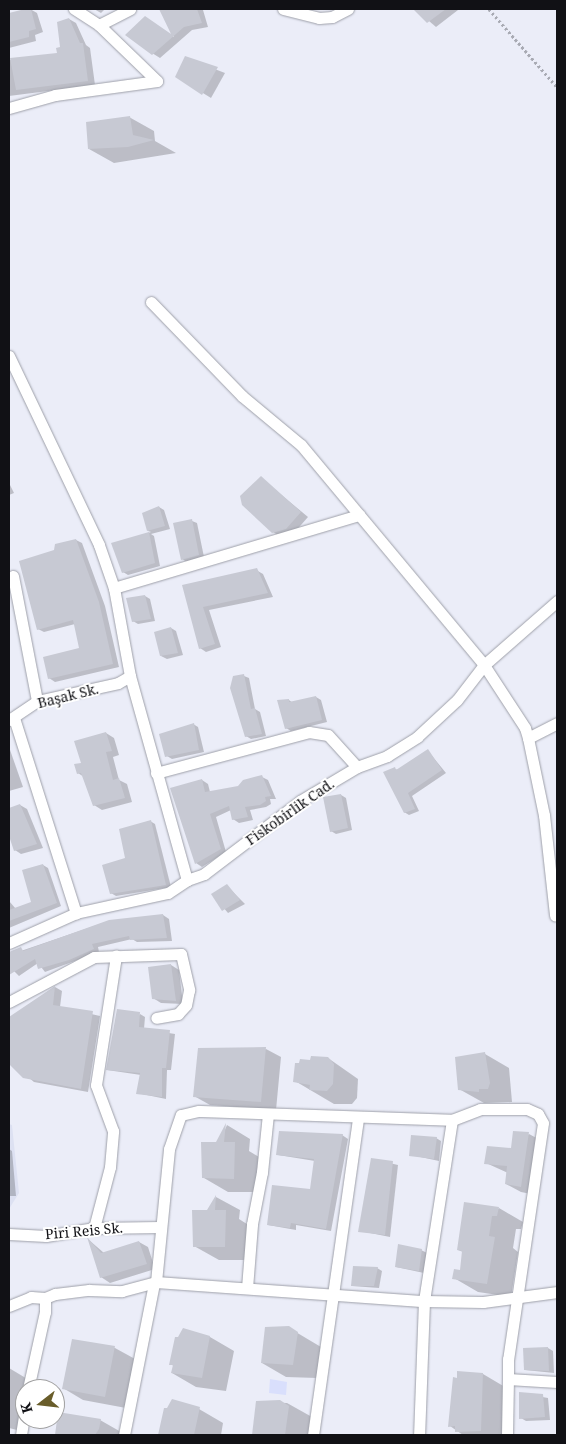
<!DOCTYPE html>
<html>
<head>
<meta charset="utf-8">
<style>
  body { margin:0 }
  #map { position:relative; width:566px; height:1444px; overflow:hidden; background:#ebedf8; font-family:"Noto Serif",serif }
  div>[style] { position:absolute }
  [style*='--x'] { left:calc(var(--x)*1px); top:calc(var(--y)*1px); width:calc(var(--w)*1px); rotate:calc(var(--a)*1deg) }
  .built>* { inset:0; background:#dde1f2 }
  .green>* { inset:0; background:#d9dffc }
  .shadow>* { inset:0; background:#0003 }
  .building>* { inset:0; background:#c7c9d3 }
  .path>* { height:2.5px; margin-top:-1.25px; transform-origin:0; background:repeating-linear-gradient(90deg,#a8aab3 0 2.5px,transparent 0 5px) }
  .roads { filter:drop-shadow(0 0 1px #9ea0a9) drop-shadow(0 0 1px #9ea0a9) }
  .minor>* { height:11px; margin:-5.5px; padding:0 5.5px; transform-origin:5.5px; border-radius:5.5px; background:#fff }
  span { translate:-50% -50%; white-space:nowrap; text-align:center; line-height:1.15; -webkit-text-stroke:4px #fff; paint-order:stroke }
  .street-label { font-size:14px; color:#111115 }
  .frame { position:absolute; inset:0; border:10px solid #111115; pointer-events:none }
  .north { position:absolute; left:15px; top:1379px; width:50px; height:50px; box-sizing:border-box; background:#fff; border:1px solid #a0a0a1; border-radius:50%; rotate:254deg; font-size:14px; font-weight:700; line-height:20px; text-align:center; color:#111115 }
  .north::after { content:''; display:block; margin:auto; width:18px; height:22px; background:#695d2a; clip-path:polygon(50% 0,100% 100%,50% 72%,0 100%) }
</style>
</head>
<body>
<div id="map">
  <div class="built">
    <div style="clip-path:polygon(9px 1124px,12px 1125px,19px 1193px,9px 1209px)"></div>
  </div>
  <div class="green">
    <div style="clip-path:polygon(270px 1379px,287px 1382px,286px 1395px,269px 1393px)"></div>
  </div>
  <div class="shadow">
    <div style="clip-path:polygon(30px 9px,37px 13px,43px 32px,35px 35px,36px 41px,9px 48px,9px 15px)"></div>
    <div style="clip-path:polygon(94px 9px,105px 9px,101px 13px)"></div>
    <div style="clip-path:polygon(160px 9px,206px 9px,203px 10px,208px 27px,192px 30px,160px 58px,152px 53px,152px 22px,174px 37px)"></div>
    <div style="clip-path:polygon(415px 9px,457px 9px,458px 10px,436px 27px)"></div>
    <div style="clip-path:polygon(69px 19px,76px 23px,86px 45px,90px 48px,95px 85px,9px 96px,9px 60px,59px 54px)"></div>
    <div style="clip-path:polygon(186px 58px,225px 73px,211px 98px,177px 77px)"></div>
    <div style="clip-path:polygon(129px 117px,154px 131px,155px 141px,176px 153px,114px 163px,89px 149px)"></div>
    <div style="clip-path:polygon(261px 478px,308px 517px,294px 533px,281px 537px,273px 532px)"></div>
    <div style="clip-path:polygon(9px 483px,14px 493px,9px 495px)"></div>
    <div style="clip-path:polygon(159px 507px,164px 510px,170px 529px,151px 534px,154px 536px,160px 566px,128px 575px,123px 572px,113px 544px,151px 532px,148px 531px)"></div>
    <div style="clip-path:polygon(192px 521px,197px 523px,204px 557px,187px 562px,182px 559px)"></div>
    <div style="clip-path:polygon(76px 540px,82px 543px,105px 606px,119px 667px,55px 682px,49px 678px,81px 649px,75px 624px,44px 632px,38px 629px,55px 551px)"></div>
    <div style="clip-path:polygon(256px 570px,263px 574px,273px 597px,209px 610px,221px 647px,206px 652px,200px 648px,184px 586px)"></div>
    <div style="clip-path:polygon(145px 596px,150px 599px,155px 621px,138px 624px,133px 621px)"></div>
    <div style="clip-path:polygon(171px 628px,176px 631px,183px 655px,167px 659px,161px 656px)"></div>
    <div style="clip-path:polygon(244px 676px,249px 678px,255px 709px,260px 712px,266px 736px,251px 739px,246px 736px)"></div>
    <div style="clip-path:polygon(316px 697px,321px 700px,327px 722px,291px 731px,286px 728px,289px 700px,293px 703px)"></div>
    <div style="clip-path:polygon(193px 724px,198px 727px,204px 752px,172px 759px,167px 756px)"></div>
    <div style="clip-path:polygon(106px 733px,114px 738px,119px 755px,113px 757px,119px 780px,127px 784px,132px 802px,102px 810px,94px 805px,84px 777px,78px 773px)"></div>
    <div style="clip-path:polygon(9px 747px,23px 787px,9px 791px)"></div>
    <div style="clip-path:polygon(428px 751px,446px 773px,412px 796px,419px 811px,409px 815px,404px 812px,395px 769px,398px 770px)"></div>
    <div style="clip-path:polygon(262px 777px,268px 780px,276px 799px,270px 799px,271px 804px,266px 807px,250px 810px,253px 820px,239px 823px,233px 819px,231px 810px,216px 817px,226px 852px,202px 867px,196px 863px,202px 780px,208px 784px,210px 792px,239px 788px)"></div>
    <div style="clip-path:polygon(341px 795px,346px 798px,352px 830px,336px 834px,331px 831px)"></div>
    <div style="clip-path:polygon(20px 805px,27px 809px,43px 848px,21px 854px,15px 850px,9px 832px,9px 810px)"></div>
    <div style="clip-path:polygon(150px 821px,155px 824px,171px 887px,116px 896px,111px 893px)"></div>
    <div style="clip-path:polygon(43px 865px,48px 868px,61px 906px,9px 928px,9px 901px,16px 909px,32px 903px)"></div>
    <div style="clip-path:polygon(227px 886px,245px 904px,228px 913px,213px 895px)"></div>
    <div style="clip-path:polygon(163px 915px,169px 919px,172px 941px,137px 942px,132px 939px,98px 947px,99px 952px,45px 972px,38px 963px,19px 976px,9px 966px,9px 955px,109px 921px)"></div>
    <div style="clip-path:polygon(171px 965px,179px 970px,183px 1004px,161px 1003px,153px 998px,150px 968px)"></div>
    <div style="clip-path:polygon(55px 987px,62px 991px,60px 1007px,100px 1016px,88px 1092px,34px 1082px,9px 1061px,9px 1022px,13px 1024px,23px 1009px)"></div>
    <div style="clip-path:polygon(140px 1014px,145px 1017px,144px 1029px,175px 1034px,171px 1070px,167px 1070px,166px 1099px,137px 1093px,141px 1075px,107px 1070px)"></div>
    <div style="clip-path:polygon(266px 1049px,281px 1057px,276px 1110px,210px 1105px,194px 1096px)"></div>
    <div style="clip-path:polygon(485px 1054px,509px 1068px,512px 1102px,484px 1103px,459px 1089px)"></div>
    <div style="clip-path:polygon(328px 1058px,358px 1079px,357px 1098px,352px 1104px,334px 1104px,295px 1081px,311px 1061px)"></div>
    <div style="clip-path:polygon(227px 1125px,250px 1139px,249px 1151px,259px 1157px,258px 1192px,228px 1192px,204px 1178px)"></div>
    <div style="clip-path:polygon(529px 1134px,544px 1142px,536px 1195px,521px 1192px,506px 1184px,508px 1173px,486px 1163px,512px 1149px)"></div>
    <div style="clip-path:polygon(342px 1135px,348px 1139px,331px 1231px,296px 1225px,296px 1230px,268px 1225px,312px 1190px,315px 1161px,278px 1155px)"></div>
    <div style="clip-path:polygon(436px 1138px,441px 1141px,439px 1161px,411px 1155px)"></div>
    <div style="clip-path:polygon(9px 1149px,12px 1151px,16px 1196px,9px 1196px)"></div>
    <div style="clip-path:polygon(372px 1159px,398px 1165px,390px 1237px,360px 1231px)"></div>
    <div style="clip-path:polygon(216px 1197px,240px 1210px,239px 1219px,250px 1226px,249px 1260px,219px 1260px,194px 1246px)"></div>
    <div style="clip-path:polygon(499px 1208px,523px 1222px,521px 1229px,516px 1229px,513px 1248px,518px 1252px,511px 1297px,478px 1292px,454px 1278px,461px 1271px,463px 1252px,458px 1250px)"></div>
    <div style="clip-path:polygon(89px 1240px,104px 1253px,139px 1242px,148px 1247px,155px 1269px,110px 1283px,101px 1277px)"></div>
    <div style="clip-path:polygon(421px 1250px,427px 1253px,424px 1273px,396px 1267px)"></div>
    <div style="clip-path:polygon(377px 1268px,382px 1271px,379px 1288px,352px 1286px)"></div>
    <div style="clip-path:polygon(289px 1328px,321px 1347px,317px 1378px,286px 1377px,262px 1363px)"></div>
    <div style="clip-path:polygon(184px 1329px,210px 1337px,234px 1351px,226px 1391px,196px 1387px,172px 1373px,174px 1366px,170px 1364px)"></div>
    <div style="clip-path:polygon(73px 1340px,115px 1348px,135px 1359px,126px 1408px,83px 1400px,63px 1388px)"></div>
    <div style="clip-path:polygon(548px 1348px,553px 1351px,554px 1373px,525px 1370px)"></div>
    <div style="clip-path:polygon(9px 1368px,29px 1380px,17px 1430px,9px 1428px)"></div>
    <div style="clip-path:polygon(458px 1373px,483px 1374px,510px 1390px,508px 1435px,463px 1435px,450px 1426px)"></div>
    <div style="clip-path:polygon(520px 1393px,548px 1398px,550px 1420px,526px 1421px,521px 1418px)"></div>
    <div style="clip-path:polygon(257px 1402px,287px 1403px,312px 1417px,311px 1435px,254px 1435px)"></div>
    <div style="clip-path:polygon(165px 1409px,199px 1409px,223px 1423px,221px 1435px,160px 1435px)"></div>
    <div style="clip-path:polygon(59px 1413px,100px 1420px,121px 1432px,120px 1435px,56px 1435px)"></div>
  </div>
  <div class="building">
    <div style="clip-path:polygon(25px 9px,31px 9px,36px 29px,29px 31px,29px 37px,9px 42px,9px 13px)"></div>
    <div style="clip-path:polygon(159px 9px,197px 9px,202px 23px,184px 27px,152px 55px,125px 35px,145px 16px,171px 34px)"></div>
    <div style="clip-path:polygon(413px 9px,446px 9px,427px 23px)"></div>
    <div style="clip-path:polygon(69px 18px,80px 43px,83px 43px,88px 81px,16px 90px,10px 58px,57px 53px,56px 48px,60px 47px,57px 22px)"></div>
    <div style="clip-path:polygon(185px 56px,218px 67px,202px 95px,175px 77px)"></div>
    <div style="clip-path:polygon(130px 116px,133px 135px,154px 140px,128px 147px,88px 149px,86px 122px)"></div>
    <div style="clip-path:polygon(261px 476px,301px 512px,286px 529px,272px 533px,242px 505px,240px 496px)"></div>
    <div style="clip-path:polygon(159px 506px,165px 526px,147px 531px,142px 513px)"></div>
    <div style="clip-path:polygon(192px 519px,199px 555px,181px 560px,173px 523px)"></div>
    <div style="clip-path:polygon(149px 532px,155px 563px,122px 573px,111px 543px)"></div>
    <div style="clip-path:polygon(76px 539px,99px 602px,113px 664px,48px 679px,43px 657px,79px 648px,73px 620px,37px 630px,19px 561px,54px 550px,55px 544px)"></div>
    <div style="clip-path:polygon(257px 568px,268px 593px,203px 607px,215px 644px,199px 649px,182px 585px)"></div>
    <div style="clip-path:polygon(145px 595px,151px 619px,132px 622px,126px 598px)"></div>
    <div style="clip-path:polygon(171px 627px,178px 653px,160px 656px,154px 632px)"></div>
    <div style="clip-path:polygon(244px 674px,251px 709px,255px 708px,262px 734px,245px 737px,230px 688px,233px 676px)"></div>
    <div style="clip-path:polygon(316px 696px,322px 720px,285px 729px,277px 700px,289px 699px,289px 702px)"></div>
    <div style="clip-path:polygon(194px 723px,199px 750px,165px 757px,159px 734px)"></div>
    <div style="clip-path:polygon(106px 732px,112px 751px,106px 752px,113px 780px,119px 778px,125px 798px,93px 806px,81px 773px,77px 774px,74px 764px,81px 763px,74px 741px)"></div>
    <div style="clip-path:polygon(428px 749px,442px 770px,408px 793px,415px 809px,404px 813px,383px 772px,395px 767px,396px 770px)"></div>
    <div style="clip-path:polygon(262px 775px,271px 796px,265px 797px,266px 801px,260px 805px,245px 807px,248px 817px,232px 820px,229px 806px,210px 814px,221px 849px,195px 864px,170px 788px,202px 779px,205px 792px,238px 786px,243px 780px)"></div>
    <div style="clip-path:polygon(341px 794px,348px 828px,330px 832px,323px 797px)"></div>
    <div style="clip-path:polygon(20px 804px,37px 844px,14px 851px,9px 836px,9px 808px)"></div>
    <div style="clip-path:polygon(151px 820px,166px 885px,110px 894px,102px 865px,125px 858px,119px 829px)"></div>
    <div style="clip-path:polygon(43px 864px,57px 903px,9px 921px,9px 910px,31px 902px,22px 870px)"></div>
    <div style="clip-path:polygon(227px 884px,240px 900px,222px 911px,211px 894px)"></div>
    <div style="clip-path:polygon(163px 914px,167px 938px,130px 940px,129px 936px,92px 944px,94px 949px,69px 960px,38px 969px,35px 959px,9px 975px,9px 952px,21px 947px,23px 951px,109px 920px)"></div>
    <div style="clip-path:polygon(171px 964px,176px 1001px,152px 999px,148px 967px)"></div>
    <div style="clip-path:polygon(55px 986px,53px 1005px,93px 1011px,81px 1089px,23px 1078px,9px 1064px,9px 1017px)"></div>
    <div style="clip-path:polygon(117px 1009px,140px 1012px,139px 1027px,170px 1030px,166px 1068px,162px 1068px,162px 1097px,136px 1094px,140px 1073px,106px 1070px)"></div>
    <div style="clip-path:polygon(266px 1047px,261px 1102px,193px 1097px,198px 1048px)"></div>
    <div style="clip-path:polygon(485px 1052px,490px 1083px,488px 1089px,479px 1089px,479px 1092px,458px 1090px,455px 1057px)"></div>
    <div style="clip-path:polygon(311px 1056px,328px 1057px,334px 1064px,333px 1084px,327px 1091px,309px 1090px,310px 1085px,293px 1082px,295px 1063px,299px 1063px,300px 1059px,310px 1060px)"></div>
    <div style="clip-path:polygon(226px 1123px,224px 1142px,235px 1142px,234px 1179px,202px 1178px,201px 1142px,216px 1142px)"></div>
    <div style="clip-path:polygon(279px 1131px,343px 1134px,326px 1229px,291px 1223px,290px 1228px,267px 1225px,272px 1185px,310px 1189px,314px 1159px,276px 1155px)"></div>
    <div style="clip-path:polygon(513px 1131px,529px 1132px,521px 1187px,505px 1184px,507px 1166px,484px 1164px,487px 1146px,511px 1148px)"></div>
    <div style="clip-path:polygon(411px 1135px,437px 1137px,434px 1159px,409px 1156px)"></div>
    <div style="clip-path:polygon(371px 1158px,393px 1161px,385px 1235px,358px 1232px)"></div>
    <div style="clip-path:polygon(216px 1195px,215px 1210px,226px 1210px,225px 1247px,193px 1247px,192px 1210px,207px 1210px)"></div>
    <div style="clip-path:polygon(464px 1202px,499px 1207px,497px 1216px,492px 1216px,489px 1236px,495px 1237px,487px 1284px,452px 1279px,454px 1269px,460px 1270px,462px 1251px,457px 1250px)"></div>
    <div style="clip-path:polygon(87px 1237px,101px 1253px,139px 1241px,147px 1264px,100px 1278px)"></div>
    <div style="clip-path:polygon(398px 1244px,422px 1249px,419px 1271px,395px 1267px)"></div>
    <div style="clip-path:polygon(353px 1266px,378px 1267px,374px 1286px,351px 1286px)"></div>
    <div style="clip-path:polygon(289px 1326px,298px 1332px,293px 1365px,261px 1363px,265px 1327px)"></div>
    <div style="clip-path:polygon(183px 1328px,210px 1336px,202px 1378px,171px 1373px,173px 1365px,169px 1365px,175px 1337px,178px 1337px)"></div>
    <div style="clip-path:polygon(72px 1339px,115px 1346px,105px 1397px,62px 1389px)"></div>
    <div style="clip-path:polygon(548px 1347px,549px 1371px,524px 1370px,523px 1348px)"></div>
    <div style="clip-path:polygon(457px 1371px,483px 1373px,481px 1431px,455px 1432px,455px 1426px,448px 1427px,453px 1377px,457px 1378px)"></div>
    <div style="clip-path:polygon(519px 1392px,543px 1394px,545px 1417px,519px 1419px)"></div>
    <div style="clip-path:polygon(172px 1399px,200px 1407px,194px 1435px,158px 1435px,164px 1408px,167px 1408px)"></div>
    <div style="clip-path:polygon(280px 1400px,289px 1406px,285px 1435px,252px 1435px,256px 1401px)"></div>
    <div style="clip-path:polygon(58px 1412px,101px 1419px,99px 1429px,95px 1435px,55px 1435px)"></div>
  </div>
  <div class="path">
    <div style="--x:489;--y:9;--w:103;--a:48.9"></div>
  </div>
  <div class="roads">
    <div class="minor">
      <div style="--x:283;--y:9;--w:37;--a:14"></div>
      <div style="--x:319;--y:18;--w:13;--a:-4"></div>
      <div style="--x:332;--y:17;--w:18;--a:-27"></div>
      <div style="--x:99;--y:25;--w:35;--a:-27"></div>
      <div style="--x:9;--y:108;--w:48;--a:-15.8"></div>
      <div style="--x:55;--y:95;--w:103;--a:-7.8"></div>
      <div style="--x:157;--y:81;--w:81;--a:-136"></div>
      <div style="--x:99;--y:25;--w:30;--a:-147"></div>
      <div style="--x:151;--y:302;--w:131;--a:45.9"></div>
      <div style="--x:242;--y:396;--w:77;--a:39.7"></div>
      <div style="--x:301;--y:445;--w:286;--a:50.2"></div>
      <div style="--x:484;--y:665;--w:75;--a:56.9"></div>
      <div style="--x:525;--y:728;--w:10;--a:73"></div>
      <div style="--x:528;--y:738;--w:79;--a:78.3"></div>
      <div style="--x:544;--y:815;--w:101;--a:83.7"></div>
      <div style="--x:9;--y:356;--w:209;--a:64.5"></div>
      <div style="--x:99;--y:545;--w:46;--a:70.8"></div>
      <div style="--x:114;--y:588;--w:89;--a:79.7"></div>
      <div style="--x:130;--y:676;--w:212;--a:74.4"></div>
      <div style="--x:13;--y:576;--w:127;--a:79.1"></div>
      <div style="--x:114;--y:588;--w:256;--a:-16.6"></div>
      <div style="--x:14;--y:718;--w:205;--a:72.4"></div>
      <div style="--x:9;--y:720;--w:34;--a:-34"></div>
      <div style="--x:37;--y:701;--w:83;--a:-12.5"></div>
      <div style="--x:118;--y:683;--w:14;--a:-30"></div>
      <div style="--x:528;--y:738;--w:33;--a:-27"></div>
      <div style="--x:156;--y:773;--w:158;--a:-15"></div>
      <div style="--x:309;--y:732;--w:19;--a:9"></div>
      <div style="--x:328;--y:735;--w:43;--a:47.8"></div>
      <div style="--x:9;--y:943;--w:73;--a:-24.1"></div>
      <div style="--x:76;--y:913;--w:94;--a:-12.3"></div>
      <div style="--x:168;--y:893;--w:23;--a:-34"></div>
      <div style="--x:187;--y:880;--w:18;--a:-19"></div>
      <div style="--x:204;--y:874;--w:121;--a:-37.2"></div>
      <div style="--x:300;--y:801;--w:66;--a:-30.8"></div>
      <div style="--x:357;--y:767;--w:32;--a:-20"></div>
      <div style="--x:387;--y:756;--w:36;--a:-32"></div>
      <div style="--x:417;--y:737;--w:54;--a:-42.8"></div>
      <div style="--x:457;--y:700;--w:44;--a:-52.4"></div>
      <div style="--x:484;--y:665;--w:97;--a:-41.2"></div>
      <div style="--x:9;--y:1002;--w:96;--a:-27.9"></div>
      <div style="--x:94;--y:957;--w:87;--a:-2"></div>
      <div style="--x:181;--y:954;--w:37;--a:77"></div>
      <div style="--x:189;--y:990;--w:15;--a:101"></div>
      <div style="--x:186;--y:1005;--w:12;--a:132"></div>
      <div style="--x:178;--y:1014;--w:22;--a:170"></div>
      <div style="--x:452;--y:1120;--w:30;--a:-21"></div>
      <div style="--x:480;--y:1109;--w:47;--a:0"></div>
      <div style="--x:527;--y:1109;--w:12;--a:24"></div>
      <div style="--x:538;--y:1114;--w:10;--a:61"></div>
      <div style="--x:543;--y:1123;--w:239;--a:98.4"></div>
      <div style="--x:508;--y:1359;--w:20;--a:90"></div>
      <div style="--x:508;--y:1379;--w:49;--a:3.5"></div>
      <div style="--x:94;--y:1228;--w:63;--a:-75.3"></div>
      <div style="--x:110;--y:1167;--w:36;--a:-85"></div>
      <div style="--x:113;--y:1131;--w:49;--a:-110.3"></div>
      <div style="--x:96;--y:1085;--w:131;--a:-81.2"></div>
      <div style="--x:9;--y:1234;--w:37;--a:3"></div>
      <div style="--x:46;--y:1236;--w:49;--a:-9.5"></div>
      <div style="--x:94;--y:1228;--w:66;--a:-0.9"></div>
      <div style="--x:156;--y:1282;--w:134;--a:-84.4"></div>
      <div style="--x:169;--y:1149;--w:36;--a:-71"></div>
      <div style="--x:181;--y:1115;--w:18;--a:-13"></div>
      <div style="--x:199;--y:1111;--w:253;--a:2"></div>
      <div style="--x:452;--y:1120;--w:183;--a:98.8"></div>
      <div style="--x:424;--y:1301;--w:134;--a:92.1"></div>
      <div style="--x:247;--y:1288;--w:64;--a:-85.5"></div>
      <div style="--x:252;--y:1224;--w:53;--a:-79.1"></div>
      <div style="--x:262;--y:1172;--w:58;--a:-84.1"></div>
      <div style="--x:9;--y:1306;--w:24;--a:-22"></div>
      <div style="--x:31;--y:1297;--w:14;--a:4"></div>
      <div style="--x:45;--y:1298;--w:11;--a:-22"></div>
      <div style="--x:55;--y:1294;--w:34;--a:-7"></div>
      <div style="--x:89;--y:1290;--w:33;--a:2"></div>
      <div style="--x:122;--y:1291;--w:35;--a:-15"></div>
      <div style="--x:156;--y:1282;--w:269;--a:4.1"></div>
      <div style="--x:424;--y:1301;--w:59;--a:1"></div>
      <div style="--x:483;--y:1302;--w:75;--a:-7.7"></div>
      <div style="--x:28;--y:1389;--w:79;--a:-77.6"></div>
      <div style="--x:45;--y:1312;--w:14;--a:-90"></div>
      <div style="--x:21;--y:1435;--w:26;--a:-81"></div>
      <div style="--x:124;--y:1435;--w:155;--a:-78.8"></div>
      <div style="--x:313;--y:1435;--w:321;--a:-81.9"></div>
      <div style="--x:507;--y:1435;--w:56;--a:-89"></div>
    </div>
  </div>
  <div class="street-label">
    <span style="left:68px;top:696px;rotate:-14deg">Başak Sk.</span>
    <span style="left:290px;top:812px;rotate:-35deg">Fiskobirlik Cad.</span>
    <span style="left:84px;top:1231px;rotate:-5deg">Piri Reis Sk.</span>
  </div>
  <div class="frame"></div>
  <div class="north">K</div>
</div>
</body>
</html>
